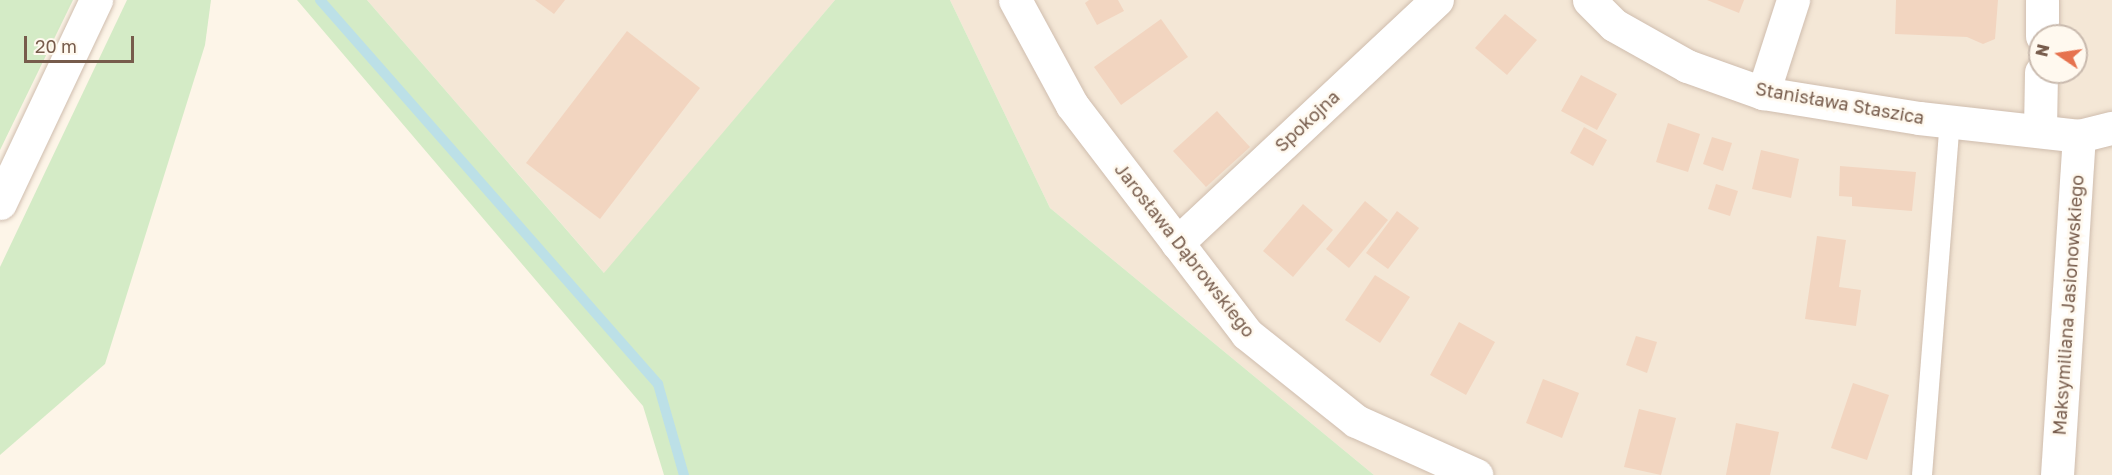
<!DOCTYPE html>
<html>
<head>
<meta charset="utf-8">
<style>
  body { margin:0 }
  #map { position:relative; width:2112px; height:475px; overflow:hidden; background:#fdf5e8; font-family:"Golos Text",sans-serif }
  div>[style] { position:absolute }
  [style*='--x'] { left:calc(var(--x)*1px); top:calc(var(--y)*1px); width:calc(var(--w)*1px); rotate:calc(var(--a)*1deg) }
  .residential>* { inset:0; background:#f4e7d6 }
  .green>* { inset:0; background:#d4ebc6 }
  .stream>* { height:10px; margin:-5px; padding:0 5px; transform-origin:5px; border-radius:5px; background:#bce0e7 }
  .building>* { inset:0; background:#f2d5c0 }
  .roads { filter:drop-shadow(0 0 2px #cfbdae) drop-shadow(0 0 2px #cfbdae) }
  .service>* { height:20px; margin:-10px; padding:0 10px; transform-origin:10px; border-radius:10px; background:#fff }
  .minor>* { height:33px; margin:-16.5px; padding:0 16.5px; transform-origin:16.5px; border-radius:16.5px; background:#fff }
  span { translate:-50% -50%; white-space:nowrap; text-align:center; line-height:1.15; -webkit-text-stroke:5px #fff9ef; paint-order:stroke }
  .street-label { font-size:18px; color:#775c4c }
  .north { position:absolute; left:2028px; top:24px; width:60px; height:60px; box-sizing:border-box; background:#fff9ef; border:2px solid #c9baae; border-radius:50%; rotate:283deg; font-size:16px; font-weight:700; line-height:24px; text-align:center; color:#775c4c }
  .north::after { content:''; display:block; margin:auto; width:21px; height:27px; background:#e6724e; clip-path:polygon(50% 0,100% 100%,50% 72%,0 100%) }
  .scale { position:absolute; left:24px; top:36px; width:110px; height:27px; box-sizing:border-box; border:3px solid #775c4c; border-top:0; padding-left:8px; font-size:18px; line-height:21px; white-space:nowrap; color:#775c4c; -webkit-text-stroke:4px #fff9ef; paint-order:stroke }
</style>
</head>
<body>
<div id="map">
  <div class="residential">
    <div style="clip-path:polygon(367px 0,835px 0,605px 274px)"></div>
    <div style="clip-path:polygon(evenodd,950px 0,2112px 0,2112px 475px,1374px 475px,1050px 208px,950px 0,2040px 36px,2076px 36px,2076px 72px,2040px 72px,2040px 36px)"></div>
  </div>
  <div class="green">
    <div style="clip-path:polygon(0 0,73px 0,0 150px)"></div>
    <div style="clip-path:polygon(127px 0,211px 0,205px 45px,105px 364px,0 455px,0 267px)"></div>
    <div style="clip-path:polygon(297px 0,367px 0,604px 273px,835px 0,950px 0,1050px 208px,1374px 475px,664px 475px,643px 406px)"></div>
  </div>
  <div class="stream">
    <div style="--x:320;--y:0;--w:512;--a:48.65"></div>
    <div style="--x:658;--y:384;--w:95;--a:74.1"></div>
  </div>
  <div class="building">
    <div style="clip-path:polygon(535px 0,565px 0,554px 14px)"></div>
    <div style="clip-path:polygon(1089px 0,1118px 0,1124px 11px,1097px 25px,1085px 3px)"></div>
    <div style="clip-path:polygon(1707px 0,1744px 0,1739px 13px)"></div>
    <div style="clip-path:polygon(1896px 0,1998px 0,1995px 39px,1983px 44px,1967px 37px,1895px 34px)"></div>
    <div style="clip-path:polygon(1505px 14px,1537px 40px,1507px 75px,1475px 48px)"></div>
    <div style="clip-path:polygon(1161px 19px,1188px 57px,1121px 105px,1094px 67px)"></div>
    <div style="clip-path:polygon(627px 31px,700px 88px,600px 219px,526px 163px)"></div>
    <div style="clip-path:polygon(1581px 75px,1617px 94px,1597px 130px,1561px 111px)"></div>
    <div style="clip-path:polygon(1217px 111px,1250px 147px,1206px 187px,1173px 151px)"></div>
    <div style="clip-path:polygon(1668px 123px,1700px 134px,1688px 172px,1656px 162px)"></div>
    <div style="clip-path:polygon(1584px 127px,1607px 140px,1593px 166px,1570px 153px)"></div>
    <div style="clip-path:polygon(1712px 137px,1732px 143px,1723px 171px,1703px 164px)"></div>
    <div style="clip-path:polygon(1761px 150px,1799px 159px,1791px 198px,1752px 189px)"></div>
    <div style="clip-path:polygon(1840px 166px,1916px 172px,1912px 211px,1852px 206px,1852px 197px,1839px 196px)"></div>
    <div style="clip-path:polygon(1716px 184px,1738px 191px,1730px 216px,1708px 209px)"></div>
    <div style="clip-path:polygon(1365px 201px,1388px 220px,1349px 268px,1326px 249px)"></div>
    <div style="clip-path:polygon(1303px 204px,1333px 230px,1293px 277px,1263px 251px)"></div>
    <div style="clip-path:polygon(1397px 211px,1419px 228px,1388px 269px,1366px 253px)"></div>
    <div style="clip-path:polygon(1817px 236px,1846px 240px,1839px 287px,1861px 290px,1856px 326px,1805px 319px)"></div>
    <div style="clip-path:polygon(1375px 275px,1410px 297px,1380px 343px,1345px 320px)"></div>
    <div style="clip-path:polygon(1459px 322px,1495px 342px,1466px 395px,1430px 375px)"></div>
    <div style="clip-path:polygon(1636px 336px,1657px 342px,1647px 373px,1626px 365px)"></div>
    <div style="clip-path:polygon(1543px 379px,1579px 393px,1562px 438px,1526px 423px)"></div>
    <div style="clip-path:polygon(1853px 383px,1889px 395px,1867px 460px,1831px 448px)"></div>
    <div style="clip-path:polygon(1639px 409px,1676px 418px,1661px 475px,1624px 467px)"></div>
    <div style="clip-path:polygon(1736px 423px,1779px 432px,1770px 475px,1726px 475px)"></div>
  </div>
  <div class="roads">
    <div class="service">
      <div style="--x:1922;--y:475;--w:355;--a:-85.5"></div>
    </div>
    <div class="minor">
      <div style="--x:1015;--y:0;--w:119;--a:61.5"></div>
      <div style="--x:1072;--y:105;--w:288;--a:52.6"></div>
      <div style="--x:1247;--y:334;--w:139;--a:38.6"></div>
      <div style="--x:1356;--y:421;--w:132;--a:24.2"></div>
      <div style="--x:1589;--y:0;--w:35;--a:45"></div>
      <div style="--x:1614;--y:25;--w:84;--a:29.3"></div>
      <div style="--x:1687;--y:66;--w:81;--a:19.6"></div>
      <div style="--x:1763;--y:93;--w:158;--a:9.1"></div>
      <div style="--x:1919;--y:118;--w:161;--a:6.4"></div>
      <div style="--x:2079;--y:136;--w:34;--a:-14"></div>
      <div style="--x:2042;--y:36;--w:36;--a:-90"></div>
      <div style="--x:1763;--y:93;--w:98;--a:-72.1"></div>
      <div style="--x:2040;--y:130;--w:58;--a:-89"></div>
      <div style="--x:0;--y:203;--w:225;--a:-64.7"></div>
      <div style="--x:1177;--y:243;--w:356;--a:-43.1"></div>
      <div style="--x:2057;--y:475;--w:340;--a:-86.3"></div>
    </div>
  </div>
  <div class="street-label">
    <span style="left:1840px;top:103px;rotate:10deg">Stanisława Staszica</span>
    <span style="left:1307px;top:121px;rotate:-43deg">Spokojna</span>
    <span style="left:1185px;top:250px;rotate:52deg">Jarosława Dąbrowskiego</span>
    <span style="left:2068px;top:305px;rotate:-86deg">Maksymiliana Jasionowskiego</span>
  </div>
  <div class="north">N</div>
  <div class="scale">20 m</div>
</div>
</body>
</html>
